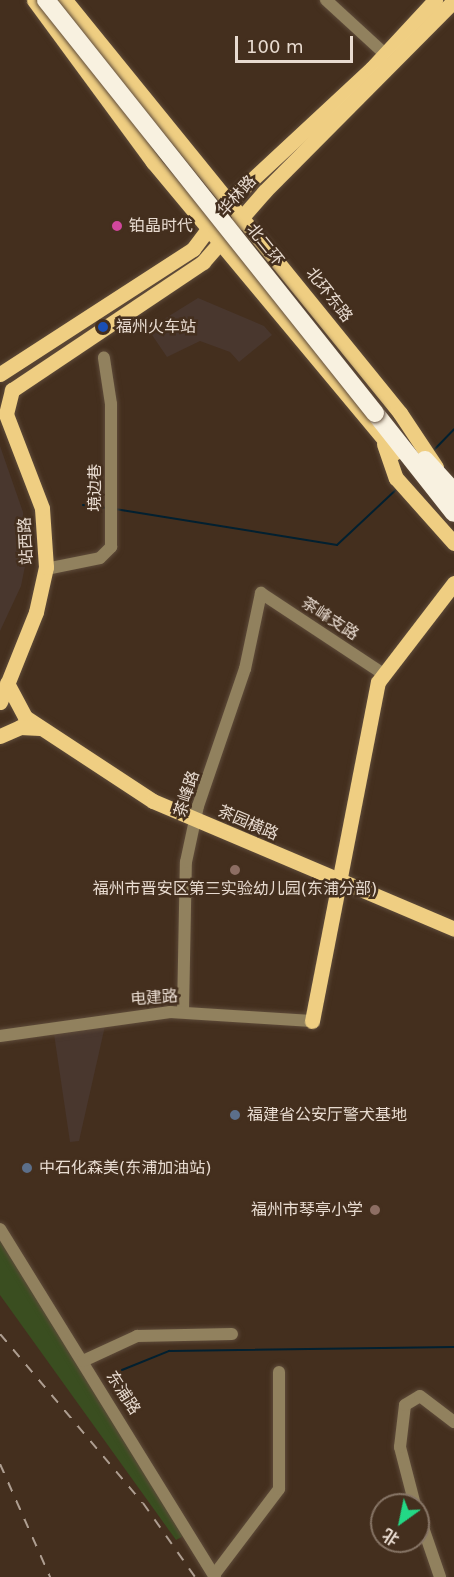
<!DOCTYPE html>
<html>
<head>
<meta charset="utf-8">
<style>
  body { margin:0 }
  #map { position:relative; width:454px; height:1577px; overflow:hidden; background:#442f1e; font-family:"DejaVu Sans","Noto Sans SC",sans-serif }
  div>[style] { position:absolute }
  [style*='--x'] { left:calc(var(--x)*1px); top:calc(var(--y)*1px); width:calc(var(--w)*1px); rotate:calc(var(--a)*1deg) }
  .commercial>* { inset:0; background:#49372e }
  .green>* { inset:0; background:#3a4e20 }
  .stream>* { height:2px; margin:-1px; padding:0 1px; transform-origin:1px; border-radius:1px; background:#022030 }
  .roads { filter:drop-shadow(0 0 2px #5e4b3a) drop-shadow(0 0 2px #5e4b3a) }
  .minor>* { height:12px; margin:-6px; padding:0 6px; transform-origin:6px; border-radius:6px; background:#91815e }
  .major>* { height:15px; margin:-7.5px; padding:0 7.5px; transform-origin:7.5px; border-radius:7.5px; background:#efce82 }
  .highway>* { height:18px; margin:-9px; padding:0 9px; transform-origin:9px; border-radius:9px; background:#f8f1e0 }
  .rail>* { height:2px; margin-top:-1px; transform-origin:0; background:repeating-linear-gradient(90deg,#ae9e91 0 10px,transparent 0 20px) }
  .bridges { filter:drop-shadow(0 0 2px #5e4b3a) drop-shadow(0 0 2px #5e4b3a) }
  .highway-bridge>* { height:18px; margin:-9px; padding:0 9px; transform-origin:9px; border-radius:9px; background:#f8f1e0 }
  .dots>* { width:16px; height:16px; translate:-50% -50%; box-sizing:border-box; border:3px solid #442f1e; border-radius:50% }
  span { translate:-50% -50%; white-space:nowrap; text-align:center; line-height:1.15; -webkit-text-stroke:5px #442f1e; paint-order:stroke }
  .street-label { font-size:16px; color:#e8dbd0 }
  .poi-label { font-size:16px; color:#e8dbd0 }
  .left { translate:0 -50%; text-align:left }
  .right { translate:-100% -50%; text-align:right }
  .north { position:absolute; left:370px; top:1493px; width:60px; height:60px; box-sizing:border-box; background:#442f1e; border:2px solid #867465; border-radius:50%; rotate:213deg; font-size:16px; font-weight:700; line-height:24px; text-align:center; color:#e8dbd0 }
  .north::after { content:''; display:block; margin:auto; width:21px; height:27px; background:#23d886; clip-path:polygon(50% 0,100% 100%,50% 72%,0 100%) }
  .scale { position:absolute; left:235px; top:36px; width:118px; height:27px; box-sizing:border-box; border:3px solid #e8dbd0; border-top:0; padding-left:8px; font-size:18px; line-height:21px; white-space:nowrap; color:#e8dbd0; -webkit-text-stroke:4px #442f1e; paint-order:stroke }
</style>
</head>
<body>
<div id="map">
  <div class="commercial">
    <div style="clip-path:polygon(198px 298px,264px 326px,272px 335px,239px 362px,230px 352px,200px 341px,167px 357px,148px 329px)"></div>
    <div style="clip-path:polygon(0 446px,24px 515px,28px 551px,21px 586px,0 631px)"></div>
    <div style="clip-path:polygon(105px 1026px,79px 1141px,70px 1142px,54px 1034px)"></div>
  </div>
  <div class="green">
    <div style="clip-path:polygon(0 1238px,187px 1534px,176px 1540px,0 1295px)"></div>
  </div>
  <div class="stream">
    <div style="--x:433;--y:451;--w:30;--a:-46"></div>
    <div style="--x:83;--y:505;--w:24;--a:7"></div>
    <div style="--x:115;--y:509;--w:225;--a:9.2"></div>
    <div style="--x:337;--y:545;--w:83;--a:-43.1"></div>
    <div style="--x:122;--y:1370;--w:51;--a:-22"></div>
    <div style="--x:169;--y:1351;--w:285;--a:-0.8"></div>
  </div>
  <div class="roads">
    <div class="minor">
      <div style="--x:326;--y:0;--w:80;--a:42.5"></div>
      <div style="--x:46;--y:569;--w:55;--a:-11.5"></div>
      <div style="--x:100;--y:558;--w:16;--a:-45"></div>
      <div style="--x:111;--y:547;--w:143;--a:-90"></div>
      <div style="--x:111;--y:404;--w:47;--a:-98.7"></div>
      <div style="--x:183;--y:1012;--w:150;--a:-88.9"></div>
      <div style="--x:186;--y:862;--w:57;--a:-77.9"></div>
      <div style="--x:198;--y:806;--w:145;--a:-71.1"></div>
      <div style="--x:245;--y:669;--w:78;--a:-78.1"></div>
      <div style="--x:261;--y:593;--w:145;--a:33.5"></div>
      <div style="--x:0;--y:1036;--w:172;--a:-8"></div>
      <div style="--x:170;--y:1012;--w:142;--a:3.6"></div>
      <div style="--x:0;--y:1229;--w:409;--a:58.3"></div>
      <div style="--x:83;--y:1361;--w:60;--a:-24.8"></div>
      <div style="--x:137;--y:1336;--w:95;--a:-1.2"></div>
      <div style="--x:415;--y:1505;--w:60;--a:-104.5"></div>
      <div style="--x:400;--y:1447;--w:42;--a:-83.2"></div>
      <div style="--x:405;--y:1405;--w:17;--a:-31"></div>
      <div style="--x:420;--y:1396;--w:43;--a:37.4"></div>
      <div style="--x:418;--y:1513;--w:68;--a:71"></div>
      <div style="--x:214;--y:1575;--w:108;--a:-52.9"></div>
      <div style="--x:279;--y:1489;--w:117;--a:-90"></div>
    </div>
    <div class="major">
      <div style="--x:34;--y:0;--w:201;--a:53.7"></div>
      <div style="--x:153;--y:162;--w:378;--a:50.2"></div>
      <div style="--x:65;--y:0;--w:532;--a:50.95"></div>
      <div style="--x:400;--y:413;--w:65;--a:56.3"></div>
      <div style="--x:0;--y:374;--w:230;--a:-32.9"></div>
      <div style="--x:193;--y:249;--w:60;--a:-53.1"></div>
      <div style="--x:229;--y:201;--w:195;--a:-42.9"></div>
      <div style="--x:372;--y:68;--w:93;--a:-47.2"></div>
      <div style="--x:384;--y:444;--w:36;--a:71"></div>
      <div style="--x:396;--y:478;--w:87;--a:48.3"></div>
      <div style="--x:7;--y:683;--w:38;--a:62"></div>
      <div style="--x:25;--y:717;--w:153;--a:33.3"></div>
      <div style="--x:153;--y:801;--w:327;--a:23"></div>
      <div style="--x:0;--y:702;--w:97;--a:-68.2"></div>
      <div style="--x:36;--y:612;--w:46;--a:-77.5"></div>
      <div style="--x:46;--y:567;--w:59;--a:-93.9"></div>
      <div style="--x:42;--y:508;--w:101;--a:-111"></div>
      <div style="--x:6;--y:414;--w:25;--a:-76"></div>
      <div style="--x:12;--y:390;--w:230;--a:-33.8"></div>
      <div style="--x:203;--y:262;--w:93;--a:-48.9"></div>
      <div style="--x:264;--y:192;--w:269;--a:-45.2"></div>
      <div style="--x:0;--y:736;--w:22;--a:-24"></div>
      <div style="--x:20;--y:727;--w:20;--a:3"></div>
      <div style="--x:312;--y:1021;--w:345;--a:-79"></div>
      <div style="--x:378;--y:682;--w:125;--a:-52.5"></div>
    </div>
    <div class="highway">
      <div style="--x:375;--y:413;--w:127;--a:51.7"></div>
      <div style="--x:425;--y:460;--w:43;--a:47.8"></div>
    </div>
  </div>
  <div class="rail">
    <div style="--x:0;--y:1334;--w:221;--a:49.8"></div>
    <div style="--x:143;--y:1503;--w:90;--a:54.9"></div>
    <div style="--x:0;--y:1464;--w:124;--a:66.1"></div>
  </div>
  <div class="bridges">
    <div class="highway-bridge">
      <div style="--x:46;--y:0;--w:528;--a:51.46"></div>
    </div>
  </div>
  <div class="dots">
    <div style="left:117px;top:226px;background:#d1479c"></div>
    <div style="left:103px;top:327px;background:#1a4fb4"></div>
    <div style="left:235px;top:870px;background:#8d6e63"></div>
    <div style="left:235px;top:1115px;background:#5c6f8a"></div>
    <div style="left:27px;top:1168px;background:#5c6f8a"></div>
    <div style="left:375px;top:1210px;background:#8d6e63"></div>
  </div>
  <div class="street-label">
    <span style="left:237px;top:196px;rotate:-48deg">华林路</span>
    <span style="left:265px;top:245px;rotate:51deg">北二环</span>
    <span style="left:329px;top:295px;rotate:52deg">北环东路</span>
    <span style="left:95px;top:488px;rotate:-90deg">境边巷</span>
    <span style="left:26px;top:541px;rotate:-93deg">站西路</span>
    <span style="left:330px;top:619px;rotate:33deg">茶峰支路</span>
    <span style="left:187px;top:794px;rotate:-72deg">茶峰路</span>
    <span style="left:248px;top:823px;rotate:23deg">茶园横路</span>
    <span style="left:154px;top:998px;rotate:-4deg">电建路</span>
    <span style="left:123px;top:1393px;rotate:57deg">东浦路</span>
  </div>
  <div class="poi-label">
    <span class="left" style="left:129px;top:226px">铂晶时代</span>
    <span class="left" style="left:116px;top:327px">福州火车站</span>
    <span style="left:235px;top:889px">福州市晋安区第三实验幼儿园(东浦分部)</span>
    <span class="left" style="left:247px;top:1115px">福建省公安厅警犬基地</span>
    <span class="left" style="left:39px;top:1168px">中石化森美(东浦加油站)</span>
    <span class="right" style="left:363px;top:1210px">福州市琴亭小学</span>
  </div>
  <div class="north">北</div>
  <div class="scale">100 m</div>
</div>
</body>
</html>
